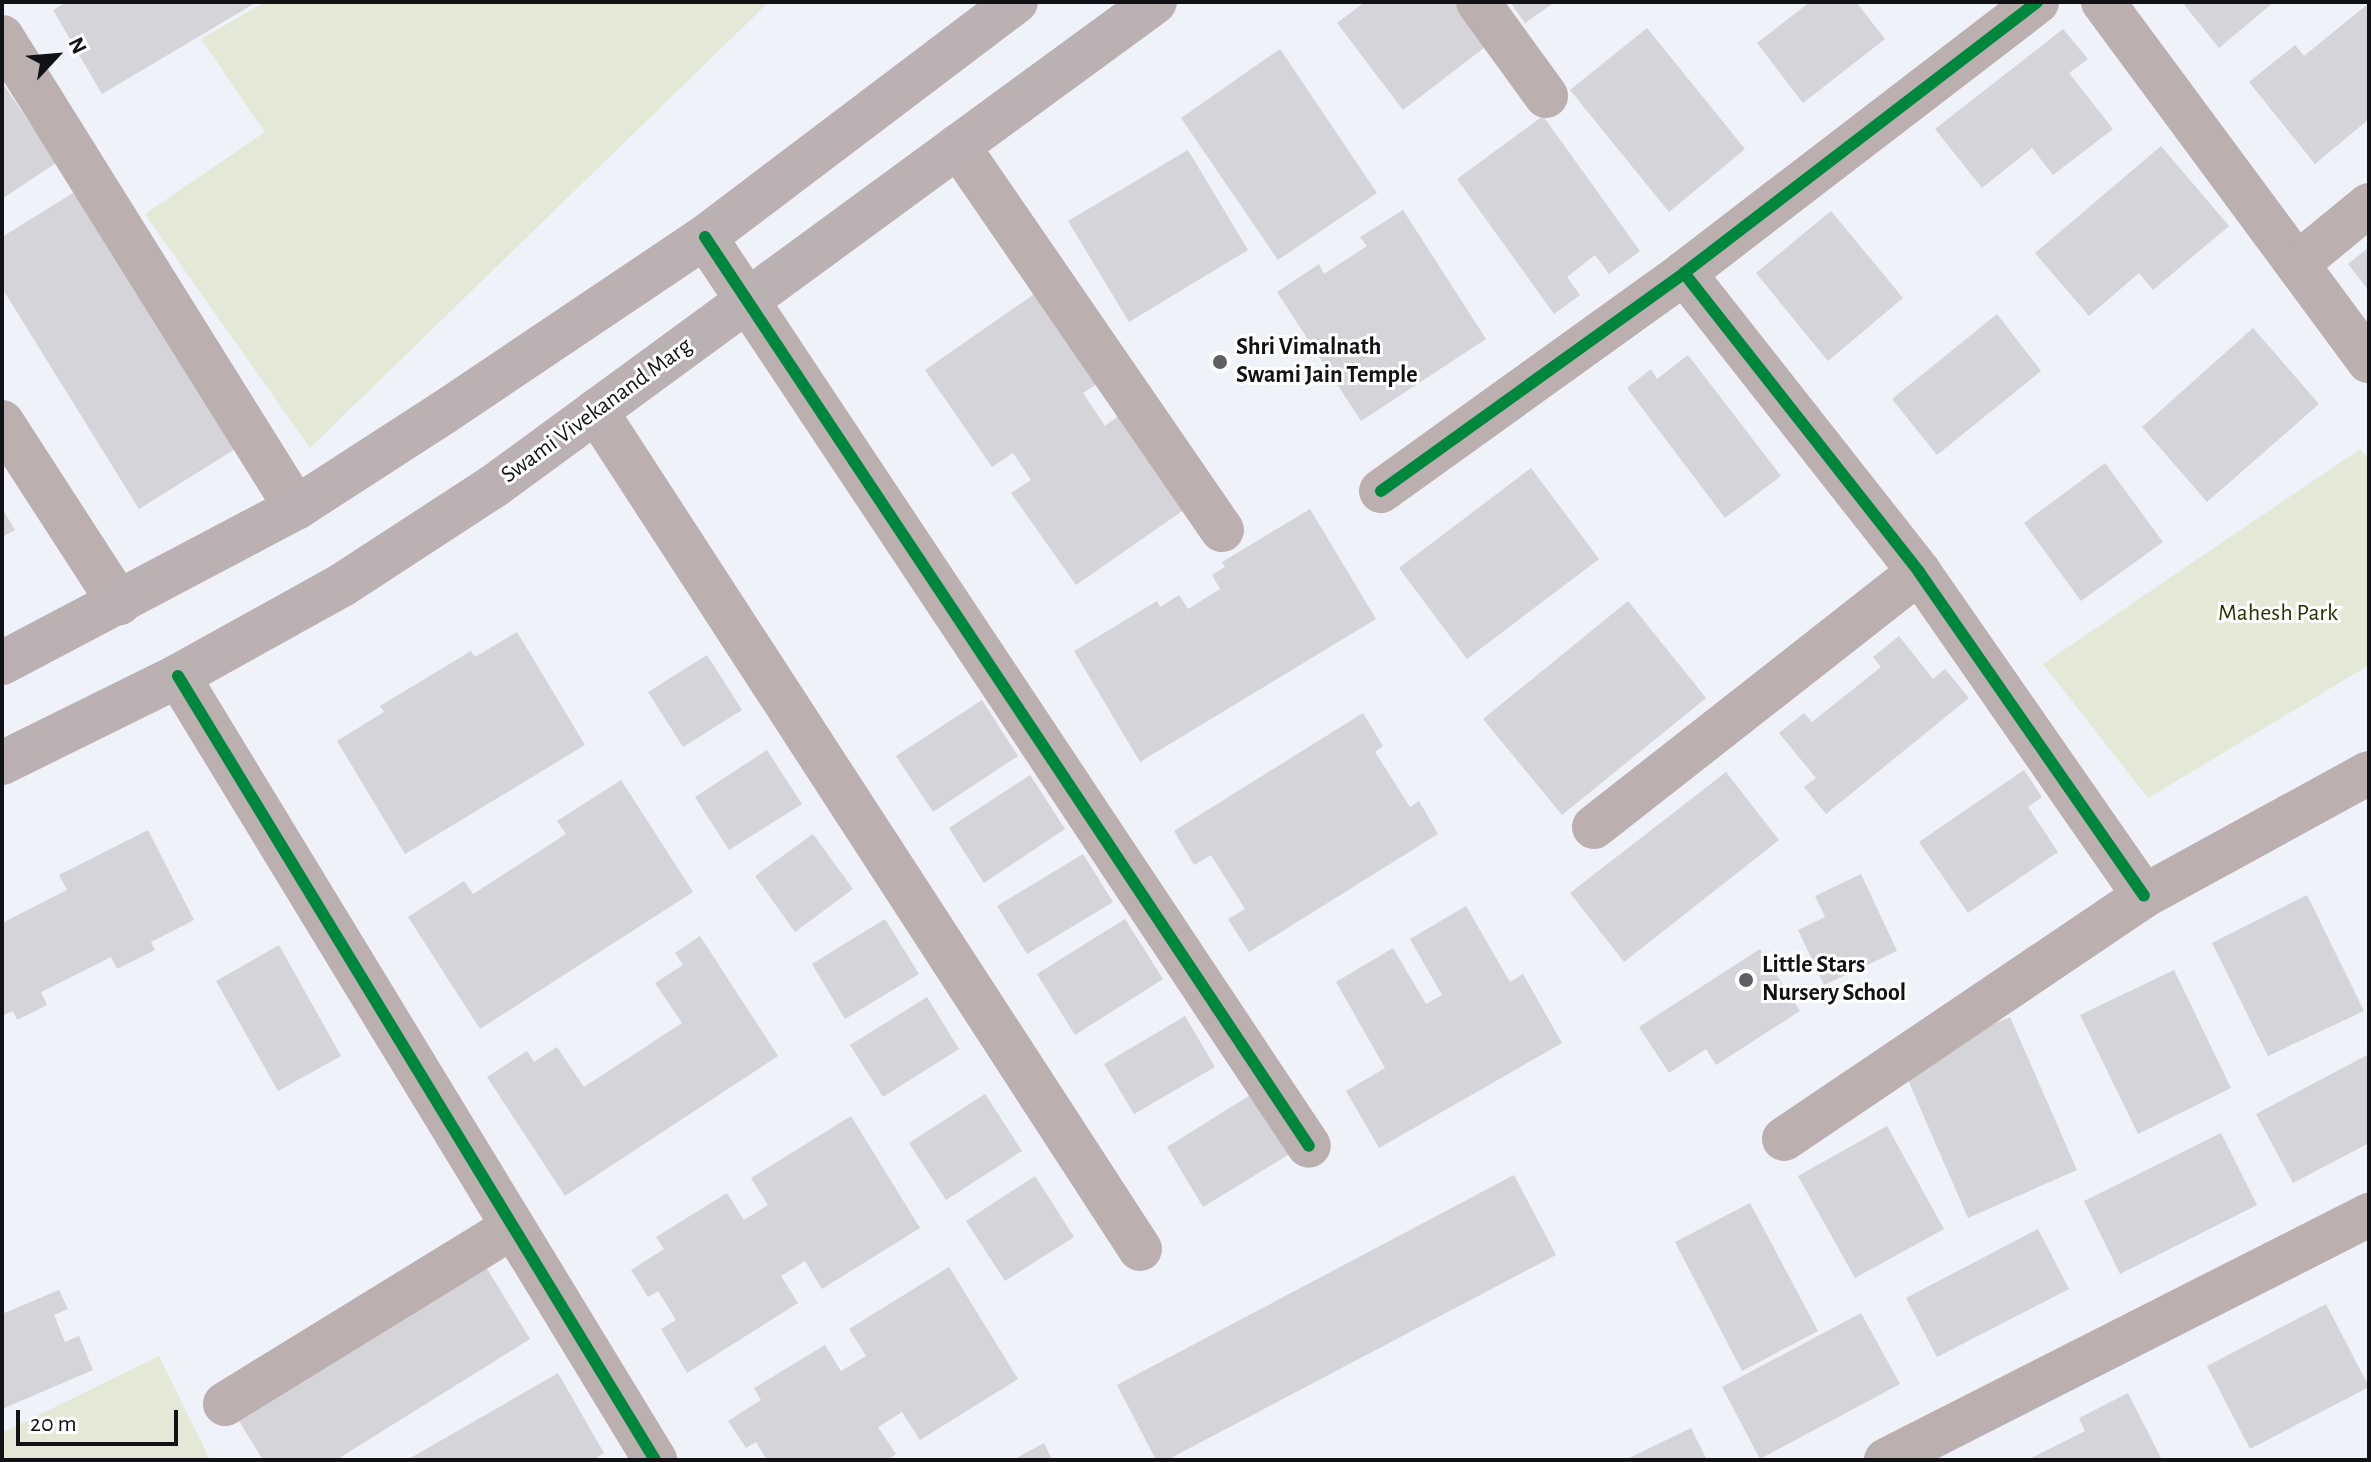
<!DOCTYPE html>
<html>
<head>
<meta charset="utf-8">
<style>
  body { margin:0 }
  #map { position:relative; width:2371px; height:1462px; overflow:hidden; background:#eff2f8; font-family:"Alegreya Sans",sans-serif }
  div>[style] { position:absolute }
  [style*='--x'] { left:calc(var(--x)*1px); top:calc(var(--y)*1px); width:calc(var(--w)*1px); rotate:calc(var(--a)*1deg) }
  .green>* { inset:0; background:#e3e8d7 }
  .building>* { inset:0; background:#d4d4d9 }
  .minor>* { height:44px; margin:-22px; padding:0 22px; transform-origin:22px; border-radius:22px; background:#bbafaf }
  .major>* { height:44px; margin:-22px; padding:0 22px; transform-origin:22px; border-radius:22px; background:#bcb1b2 }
  .cycleway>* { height:12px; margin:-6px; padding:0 6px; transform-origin:6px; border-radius:6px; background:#00873e }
  .dots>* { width:22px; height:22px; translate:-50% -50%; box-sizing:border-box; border:4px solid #fff; border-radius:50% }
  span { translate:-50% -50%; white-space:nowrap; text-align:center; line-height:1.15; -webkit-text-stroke:6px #fff; paint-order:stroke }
  .poi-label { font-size:24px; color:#101215; font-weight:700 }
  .left { translate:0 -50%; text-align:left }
  .street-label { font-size:24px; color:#101215 }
  .park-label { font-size:24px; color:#2d3200 }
  .frame { position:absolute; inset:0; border:4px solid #101215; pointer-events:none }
  .north { position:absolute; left:16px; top:16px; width:80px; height:80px; -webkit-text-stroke:6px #fff; paint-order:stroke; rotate:64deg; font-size:22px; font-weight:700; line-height:32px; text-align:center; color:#101215 }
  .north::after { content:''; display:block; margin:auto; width:28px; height:36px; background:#101215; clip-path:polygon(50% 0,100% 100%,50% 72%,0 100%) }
  .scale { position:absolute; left:16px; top:1410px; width:162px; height:36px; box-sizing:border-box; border:4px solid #101215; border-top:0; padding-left:10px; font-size:24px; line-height:28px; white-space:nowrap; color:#101215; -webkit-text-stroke:6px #fff; paint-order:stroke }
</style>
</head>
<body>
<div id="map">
  <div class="green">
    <div style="clip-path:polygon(265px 2px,769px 2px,310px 448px,145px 214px,265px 132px,201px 39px)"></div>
    <div style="clip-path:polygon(2360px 449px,2369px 459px,2369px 665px,2148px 798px,2043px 664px)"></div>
    <div style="clip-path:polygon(159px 1356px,210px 1460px,2px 1460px,2px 1433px)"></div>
  </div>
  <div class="building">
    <div style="clip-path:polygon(67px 2px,257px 2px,102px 94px,53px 10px)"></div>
    <div style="clip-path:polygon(1365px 2px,1457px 2px,1489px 44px,1403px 110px,1337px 23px)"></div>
    <div style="clip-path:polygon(1510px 2px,1555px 2px,1525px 23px)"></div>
    <div style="clip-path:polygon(1810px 2px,1856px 2px,1885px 39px,1803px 103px,1757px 43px)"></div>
    <div style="clip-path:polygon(2182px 2px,2274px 2px,2219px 48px)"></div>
    <div style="clip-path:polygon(2369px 3px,2369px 119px,2315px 164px,2249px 82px,2295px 45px,2304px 56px)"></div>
    <div style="clip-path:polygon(1647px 28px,1745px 149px,1669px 212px,1570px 90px)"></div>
    <div style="clip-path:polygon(2063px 29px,2088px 59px,2069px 73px,2113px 129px,2053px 175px,2032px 148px,1982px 188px,1935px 129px)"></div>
    <div style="clip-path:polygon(1280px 49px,1377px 193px,1278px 260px,1181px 118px)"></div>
    <div style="clip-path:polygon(2px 82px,56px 163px,2px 199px)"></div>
    <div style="clip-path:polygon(1543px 116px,1640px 251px,1609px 274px,1595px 255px,1567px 277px,1580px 295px,1554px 314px,1457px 179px)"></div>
    <div style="clip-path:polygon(2161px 146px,2229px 226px,2153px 290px,2139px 273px,2089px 316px,2035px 253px)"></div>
    <div style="clip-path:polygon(1188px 150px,1248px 250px,1129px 322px,1068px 221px)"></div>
    <div style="clip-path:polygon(81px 188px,240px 446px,139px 509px,2px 288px,2px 237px)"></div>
    <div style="clip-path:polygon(1403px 210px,1486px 339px,1361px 421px,1277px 292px,1319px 264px,1324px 274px,1367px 246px,1360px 237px)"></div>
    <div style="clip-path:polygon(1831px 211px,1903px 298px,1828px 361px,1756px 273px)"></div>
    <div style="clip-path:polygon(2369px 247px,2369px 291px,2348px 264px)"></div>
    <div style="clip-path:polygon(1037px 292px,1100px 382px,1083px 393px,1105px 426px,1122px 413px,1188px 507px,1076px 585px,1011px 493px,1031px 480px,1013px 453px,992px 467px,925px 370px)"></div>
    <div style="clip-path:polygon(1997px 314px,2041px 371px,1937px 455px,1892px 399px)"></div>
    <div style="clip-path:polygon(2253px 328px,2319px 404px,2207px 502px,2142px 427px)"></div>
    <div style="clip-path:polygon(1688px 355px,1781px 476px,1725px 518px,1627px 388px,1651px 369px,1657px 379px)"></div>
    <div style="clip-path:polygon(2105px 463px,2163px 542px,2081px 601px,2024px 523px)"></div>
    <div style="clip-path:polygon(1531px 468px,1599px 559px,1467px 659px,1399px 568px)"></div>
    <div style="clip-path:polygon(2px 508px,15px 530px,2px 537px)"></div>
    <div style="clip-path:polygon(1310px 509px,1376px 619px,1140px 762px,1074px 651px,1157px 601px,1160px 607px,1179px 595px,1188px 609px,1220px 589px,1212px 575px,1225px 567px,1222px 562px)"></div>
    <div style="clip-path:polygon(1628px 601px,1706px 698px,1562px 815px,1483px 719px)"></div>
    <div style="clip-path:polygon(517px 632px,585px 745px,405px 854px,337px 741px,384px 712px,380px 706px,471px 651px,475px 657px)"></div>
    <div style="clip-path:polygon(1899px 636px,1933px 679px,1945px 669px,1969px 698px,1826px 814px,1804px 787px,1816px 778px,1779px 733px,1804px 713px,1812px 722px,1881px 667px,1873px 657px)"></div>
    <div style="clip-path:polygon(707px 655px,742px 710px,683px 747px,648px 692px)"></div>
    <div style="clip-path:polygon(982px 700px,1018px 756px,933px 812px,896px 756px)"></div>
    <div style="clip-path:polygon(1363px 713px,1383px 746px,1375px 752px,1410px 807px,1419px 801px,1438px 834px,1249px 952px,1228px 919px,1245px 909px,1211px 855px,1194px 865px,1174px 831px)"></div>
    <div style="clip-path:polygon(767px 750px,802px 804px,729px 850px,695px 797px)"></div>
    <div style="clip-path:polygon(2024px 770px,2042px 797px,2028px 807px,2058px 852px,1968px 913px,1919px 842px)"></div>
    <div style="clip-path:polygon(1726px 772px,1779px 840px,1624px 962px,1570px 893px)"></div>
    <div style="clip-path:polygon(1030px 775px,1065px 829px,984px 883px,949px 828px)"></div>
    <div style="clip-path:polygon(621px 780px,693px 892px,480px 1029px,408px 917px,464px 881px,473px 894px,566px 834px,557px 821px)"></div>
    <div style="clip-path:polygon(148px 830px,194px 920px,151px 942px,155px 950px,117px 969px,111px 957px,41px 992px,47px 1005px,17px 1020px,13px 1011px,2px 1016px,2px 923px,67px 890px,59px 875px)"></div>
    <div style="clip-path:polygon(813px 834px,853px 889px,795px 932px,755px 876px)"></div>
    <div style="clip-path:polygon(1083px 854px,1113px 902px,1027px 954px,997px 906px)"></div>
    <div style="clip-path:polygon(1861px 874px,1897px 951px,1824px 985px,1798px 930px,1825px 917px,1815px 896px)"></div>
    <div style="clip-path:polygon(2307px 895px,2364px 1011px,2268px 1056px,2212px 943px)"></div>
    <div style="clip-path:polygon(1466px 906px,1510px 982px,1523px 974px,1562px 1043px,1379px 1148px,1346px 1091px,1385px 1068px,1336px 982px,1393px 948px,1426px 1004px,1442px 995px,1410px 939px)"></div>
    <div style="clip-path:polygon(885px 919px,919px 974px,845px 1019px,812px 964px)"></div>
    <div style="clip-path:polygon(1125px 919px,1163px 979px,1075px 1035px,1037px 974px)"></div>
    <div style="clip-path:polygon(700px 936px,778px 1056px,565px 1196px,487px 1077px,527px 1051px,534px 1062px,557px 1047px,584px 1087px,682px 1023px,655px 983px,683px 965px,675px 953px)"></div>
    <div style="clip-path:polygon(279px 945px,341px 1056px,278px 1091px,216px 981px)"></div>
    <div style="clip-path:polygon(1760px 949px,1800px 1011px,1716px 1065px,1706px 1049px,1669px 1073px,1639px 1027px)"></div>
    <div style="clip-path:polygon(2174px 970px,2231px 1088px,2138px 1134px,2080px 1015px)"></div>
    <div style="clip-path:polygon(927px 997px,959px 1049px,883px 1097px,850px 1045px)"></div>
    <div style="clip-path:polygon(1185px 1016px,1215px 1067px,1134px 1114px,1104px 1064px)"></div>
    <div style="clip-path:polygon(2010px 1017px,2077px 1170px,1968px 1218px,1901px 1064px)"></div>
    <div style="clip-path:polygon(2369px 1054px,2369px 1143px,2293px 1183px,2256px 1114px)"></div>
    <div style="clip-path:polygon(1255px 1092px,1293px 1152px,1203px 1207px,1167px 1147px)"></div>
    <div style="clip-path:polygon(985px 1094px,1022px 1151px,946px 1200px,909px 1143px)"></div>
    <div style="clip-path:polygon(851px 1116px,920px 1228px,822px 1289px,805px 1261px,781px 1276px,798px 1303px,687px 1373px,661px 1329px,676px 1320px,658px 1291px,648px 1297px,631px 1270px,664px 1249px,656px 1237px,727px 1193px,744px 1220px,768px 1205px,751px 1178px)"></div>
    <div style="clip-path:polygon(1887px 1126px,1944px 1229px,1855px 1278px,1798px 1176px)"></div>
    <div style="clip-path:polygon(2221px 1133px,2257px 1205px,2120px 1274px,2084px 1201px)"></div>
    <div style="clip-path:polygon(1514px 1175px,1556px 1255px,1167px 1460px,1156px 1460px,1117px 1385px)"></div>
    <div style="clip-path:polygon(1035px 1176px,1074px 1237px,1005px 1281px,966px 1221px)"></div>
    <div style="clip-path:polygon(1750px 1203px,1818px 1331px,1742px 1371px,1675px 1242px)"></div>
    <div style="clip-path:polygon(2038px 1229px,2069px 1289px,1937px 1357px,1906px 1298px)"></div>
    <div style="clip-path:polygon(486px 1267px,530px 1339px,336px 1460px,263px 1460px,239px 1421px)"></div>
    <div style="clip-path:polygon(949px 1267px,1018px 1379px,920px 1440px,902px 1412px,878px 1427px,896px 1454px,887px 1460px,767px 1460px,756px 1442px,746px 1448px,728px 1421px,761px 1400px,754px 1388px,825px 1345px,841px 1371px,866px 1356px,849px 1329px)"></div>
    <div style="clip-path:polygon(59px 1290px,68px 1309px,54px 1315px,65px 1342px,79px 1336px,93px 1370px,2px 1409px,2px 1314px)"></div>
    <div style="clip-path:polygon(2326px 1304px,2369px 1387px,2250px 1449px,2207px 1366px)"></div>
    <div style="clip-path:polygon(1861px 1313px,1900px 1384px,1760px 1459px,1722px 1387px)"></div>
    <div style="clip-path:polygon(558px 1373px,604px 1453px,593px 1460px,407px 1460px)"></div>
    <div style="clip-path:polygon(2128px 1393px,2162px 1460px,2027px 1460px,2085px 1431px,2079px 1418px)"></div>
    <div style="clip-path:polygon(1691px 1428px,1707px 1460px,1625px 1460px)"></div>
    <div style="clip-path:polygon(1044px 1443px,1052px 1460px,1013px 1460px)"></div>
  </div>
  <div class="minor">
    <div style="--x:1478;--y:2;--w:116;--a:54.1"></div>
    <div style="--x:2103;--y:2;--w:447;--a:53.5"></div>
    <div style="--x:2;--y:37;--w:555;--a:58.03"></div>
    <div style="--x:958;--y:146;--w:466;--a:55.5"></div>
    <div style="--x:705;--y:237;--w:1091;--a:56.4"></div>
    <div style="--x:2297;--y:264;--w:93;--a:-39.3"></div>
    <div style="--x:1684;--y:273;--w:380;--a:51.8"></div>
    <div style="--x:1919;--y:572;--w:394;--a:55.2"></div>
    <div style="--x:596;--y:411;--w:999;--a:57.01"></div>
    <div style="--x:2;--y:422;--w:216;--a:57.1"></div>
    <div style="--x:1381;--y:491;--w:373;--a:-35.7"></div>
    <div style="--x:1684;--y:273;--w:445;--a:-37.5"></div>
    <div style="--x:178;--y:676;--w:918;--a:58.68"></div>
    <div style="--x:1594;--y:827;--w:413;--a:-38.1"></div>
    <div style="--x:1784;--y:1139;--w:434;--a:-34"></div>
    <div style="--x:2144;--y:896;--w:256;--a:-28.7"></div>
    <div style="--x:225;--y:1404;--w:338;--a:-31.6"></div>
    <div style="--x:1886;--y:1460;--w:542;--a:-26.9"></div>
  </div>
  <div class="major">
    <div style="--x:2;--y:663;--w:332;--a:-27.8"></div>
    <div style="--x:296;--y:508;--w:175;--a:-32.9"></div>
    <div style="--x:443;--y:413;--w:316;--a:-33.9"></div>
    <div style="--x:705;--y:237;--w:390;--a:-37.1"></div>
    <div style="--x:2;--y:763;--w:196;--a:-26.3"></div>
    <div style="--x:178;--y:676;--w:188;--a:-29"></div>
    <div style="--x:342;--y:585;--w:181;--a:-33.1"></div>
    <div style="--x:494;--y:486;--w:819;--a:-36.21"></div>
  </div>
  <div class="cycleway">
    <div style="--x:705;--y:237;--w:1091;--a:56.4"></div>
    <div style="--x:1684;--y:273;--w:380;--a:51.8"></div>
    <div style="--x:1919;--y:572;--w:394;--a:55.2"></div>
    <div style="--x:1381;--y:491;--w:373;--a:-35.7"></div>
    <div style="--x:1684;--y:273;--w:445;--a:-37.5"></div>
    <div style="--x:178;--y:676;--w:918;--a:58.68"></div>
  </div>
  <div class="dots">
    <div style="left:1220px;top:362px;background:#5e6064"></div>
    <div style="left:1746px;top:980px;background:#5e6064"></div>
  </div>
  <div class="poi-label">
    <span class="left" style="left:1236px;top:362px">Shri Vimalnath<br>Swami Jain Temple</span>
    <span class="left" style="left:1762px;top:980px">Little Stars<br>Nursery School</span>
  </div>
  <div class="street-label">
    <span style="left:597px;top:411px;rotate:-36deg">Swami Vivekanand Marg</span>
  </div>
  <div class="park-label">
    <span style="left:2278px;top:614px">Mahesh Park</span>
  </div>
  <div class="frame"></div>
  <div class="north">N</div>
  <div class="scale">20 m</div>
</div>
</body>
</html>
